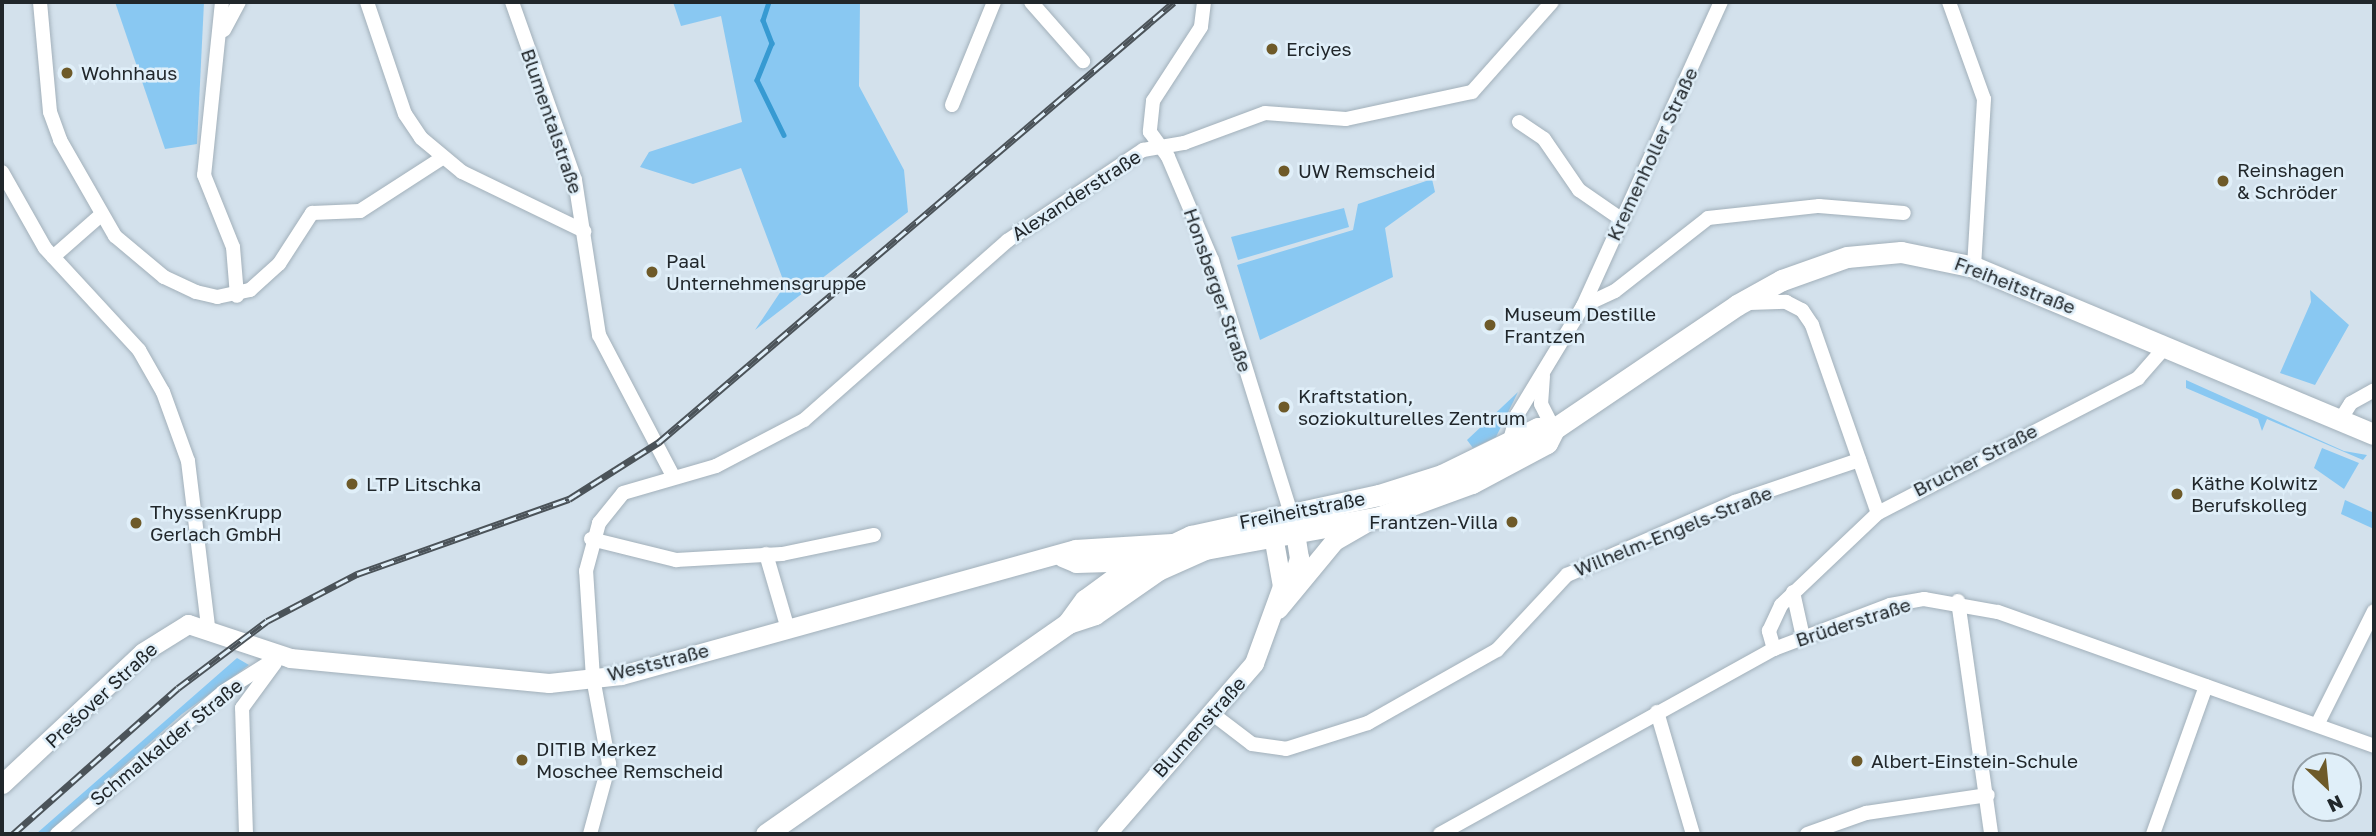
<!DOCTYPE html>
<html>
<head>
<meta charset="utf-8">
<style>
  body { margin:0 }
  #map { position:relative; width:2376px; height:836px; overflow:hidden; background:#d3e1ec; font-family:"Golos Text",sans-serif }
  div>[style] { position:absolute }
  [style*='--x'] { left:calc(var(--x)*1px); top:calc(var(--y)*1px); width:calc(var(--w)*1px); rotate:calc(var(--a)*1deg) }
  .green>* { inset:0; background:#89c8f2 }
  .stream>* { height:4.5px; margin:-2.25px; padding:0 2.25px; transform-origin:2.25px; border-radius:2.25px; background:#379ad2 }
  .roads { filter:drop-shadow(0 0 2px #a2b0ba) drop-shadow(0 0 2px #a2b0ba) }
  .street>* { height:14px; margin:-7px; padding:0 7px; transform-origin:7px; border-radius:7px; background:#fff }
  .secondary>* { height:19px; margin:-9.5px; padding:0 9.5px; transform-origin:9.5px; border-radius:9.5px; background:#fff }
  .primary>* { height:21px; margin:-10.5px; padding:0 10.5px; transform-origin:10.5px; border-radius:10.5px; background:#fff }
  .rail>* { height:7px; margin-top:-3.5px; transform-origin:0; background:repeating-linear-gradient(90deg,#e0eff9 0 13px,#4b5359 0 26px); box-sizing:border-box; border-block:2px solid #4b5359 }
  .dots>* { width:19px; height:19px; translate:-50% -50%; box-sizing:border-box; border:4px solid #e0eff9; border-radius:50% }
  span { translate:-50% -50%; white-space:nowrap; text-align:center; line-height:1.15; -webkit-text-stroke:5px #e0eff9; paint-order:stroke }
  .poi-label { font-size:19px; color:#21272b }
  .left { translate:0 -50%; text-align:left }
  .right { translate:-100% -50%; text-align:right }
  .street-label { font-size:19px; color:#21272b }
  .frame { position:absolute; inset:0; border:4px solid #21272b; pointer-events:none }
  .north { position:absolute; left:2292px; top:752px; width:70px; height:70px; box-sizing:border-box; background:#e0eff9; border:2px solid #949fa7; border-radius:50%; rotate:154deg; font-size:19px; font-weight:700; line-height:28px; text-align:center; color:#21272b }
  .north::after { content:''; display:block; margin:auto; width:24px; height:32px; background:#6e5a29; clip-path:polygon(50% 0,100% 100%,50% 72%,0 100%) }
</style>
</head>
<body>
<div id="map">
  <div class="green">
    <div style="clip-path:polygon(115px 2px,204px 2px,197px 144px,165px 149px)"></div>
    <div style="clip-path:polygon(673px 2px,860px 2px,859px 86px,904px 170px,908px 212px,755px 330px,785px 285px,741px 168px,693px 184px,640px 167px,649px 152px,742px 122px,721px 16px,681px 26px)"></div>
    <div style="clip-path:polygon(1432px 179px,1435px 192px,1385px 228px,1393px 277px,1260px 340px,1237px 265px,1353px 230px,1358px 204px)"></div>
    <div style="clip-path:polygon(1344px 208px,1349px 227px,1238px 260px,1231px 237px)"></div>
    <div style="clip-path:polygon(2310px 290px,2349px 325px,2315px 385px,2280px 373px,2311px 302px)"></div>
    <div style="clip-path:polygon(2186px 380px,2344px 451px,2367px 455px,2363px 460px,2267px 419px,2262px 431px,2258px 419px,2186px 388px)"></div>
    <div style="clip-path:polygon(1518px 392px,1496px 437px,1473px 448px,1467px 440px)"></div>
    <div style="clip-path:polygon(2322px 448px,2359px 463px,2344px 489px,2314px 468px)"></div>
    <div style="clip-path:polygon(2345px 500px,2374px 513px,2374px 529px,2341px 514px)"></div>
    <div style="clip-path:polygon(237px 658px,249px 665px,182px 714px,47px 834px,36px 834px)"></div>
  </div>
  <div class="stream">
    <div style="--x:769;--y:2;--w:19;--a:108"></div>
    <div style="--x:763;--y:20;--w:25;--a:69"></div>
    <div style="--x:772;--y:43;--w:40;--a:112"></div>
    <div style="--x:757;--y:80;--w:61;--a:63.9"></div>
  </div>
  <div class="roads">
    <div class="street">
      <div style="--x:40;--y:2;--w:110;--a:84.8"></div>
      <div style="--x:50;--y:112;--w:30;--a:70"></div>
      <div style="--x:60;--y:140;--w:111;--a:60.2"></div>
      <div style="--x:115;--y:236;--w:64;--a:39.9"></div>
      <div style="--x:164;--y:277;--w:35;--a:25"></div>
      <div style="--x:196;--y:292;--w:22;--a:13"></div>
      <div style="--x:217;--y:297;--w:34;--a:-12"></div>
      <div style="--x:250;--y:290;--w:39;--a:-42"></div>
      <div style="--x:279;--y:264;--w:61;--a:-57.1"></div>
      <div style="--x:312;--y:213;--w:48;--a:-2.4"></div>
      <div style="--x:360;--y:211;--w:98;--a:-32.9"></div>
      <div style="--x:222;--y:2;--w:174;--a:95.9"></div>
      <div style="--x:204;--y:175;--w:78;--a:68.1"></div>
      <div style="--x:233;--y:247;--w:49;--a:85.3"></div>
      <div style="--x:367;--y:2;--w:118;--a:71.3"></div>
      <div style="--x:405;--y:114;--w:29;--a:56"></div>
      <div style="--x:421;--y:138;--w:53;--a:39.7"></div>
      <div style="--x:462;--y:172;--w:136;--a:25.8"></div>
      <div style="--x:512;--y:2;--w:189;--a:70.5"></div>
      <div style="--x:575;--y:180;--w:157;--a:81.2"></div>
      <div style="--x:599;--y:335;--w:157;--a:62.3"></div>
      <div style="--x:1031;--y:2;--w:79;--a:48.6"></div>
      <div style="--x:1204;--y:2;--w:25;--a:97"></div>
      <div style="--x:1201;--y:27;--w:88;--a:123"></div>
      <div style="--x:1153;--y:101;--w:31;--a:96"></div>
      <div style="--x:1150;--y:132;--w:31;--a:54"></div>
      <div style="--x:1168;--y:157;--w:112;--a:66.9"></div>
      <div style="--x:1212;--y:260;--w:265;--a:72.7"></div>
      <div style="--x:1949;--y:2;--w:103;--a:70.2"></div>
      <div style="--x:1984;--y:99;--w:168;--a:93.4"></div>
      <div style="--x:224;--y:30;--w:32;--a:-62"></div>
      <div style="--x:952;--y:105;--w:111;--a:-67.8"></div>
      <div style="--x:1519;--y:122;--w:30;--a:34"></div>
      <div style="--x:1544;--y:139;--w:62;--a:55.5"></div>
      <div style="--x:1579;--y:190;--w:51;--a:34.6"></div>
      <div style="--x:2;--y:172;--w:87;--a:60.5"></div>
      <div style="--x:45;--y:248;--w:139;--a:47.3"></div>
      <div style="--x:139;--y:350;--w:48;--a:60.3"></div>
      <div style="--x:163;--y:392;--w:73;--a:70.1"></div>
      <div style="--x:188;--y:461;--w:166;--a:83.1"></div>
      <div style="--x:53;--y:257;--w:64;--a:-41.2"></div>
      <div style="--x:1749;--y:303;--w:37;--a:-2"></div>
      <div style="--x:1786;--y:302;--w:18;--a:27"></div>
      <div style="--x:1802;--y:310;--w:18;--a:56"></div>
      <div style="--x:1812;--y:325;--w:199;--a:70.7"></div>
      <div style="--x:1583;--y:306;--w:35;--a:-25"></div>
      <div style="--x:1615;--y:291;--w:118;--a:-38.1"></div>
      <div style="--x:1708;--y:218;--w:112;--a:-6.2"></div>
      <div style="--x:1819;--y:206;--w:85;--a:4.7"></div>
      <div style="--x:1543;--y:376;--w:28;--a:94"></div>
      <div style="--x:1541;--y:404;--w:28;--a:63"></div>
      <div style="--x:2339;--y:422;--w:22;--a:-58"></div>
      <div style="--x:2351;--y:403;--w:26;--a:-29"></div>
      <div style="--x:1509;--y:444;--w:30;--a:-75"></div>
      <div style="--x:1517;--y:415;--w:127;--a:-58.8"></div>
      <div style="--x:1583;--y:306;--w:334;--a:-65.6"></div>
      <div style="--x:591;--y:539;--w:88;--a:13.9"></div>
      <div style="--x:676;--y:560;--w:106;--a:-3.2"></div>
      <div style="--x:782;--y:554;--w:94;--a:-11.7"></div>
      <div style="--x:766;--y:554;--w:78;--a:73.7"></div>
      <div style="--x:1793;--y:592;--w:46;--a:77.5"></div>
      <div style="--x:1958;--y:601;--w:235;--a:81.9"></div>
      <div style="--x:1774;--y:649;--w:19;--a:-106"></div>
      <div style="--x:1769;--y:631;--w:29;--a:-65"></div>
      <div style="--x:1781;--y:605;--w:134;--a:-43.5"></div>
      <div style="--x:1878;--y:513;--w:293;--a:-27.4"></div>
      <div style="--x:2138;--y:378;--w:43;--a:-48.8"></div>
      <div style="--x:1657;--y:712;--w:127;--a:73.6"></div>
      <div style="--x:1214;--y:715;--w:48;--a:37.3"></div>
      <div style="--x:1252;--y:744;--w:34;--a:8"></div>
      <div style="--x:1286;--y:749;--w:86;--a:-17.6"></div>
      <div style="--x:1368;--y:723;--w:148;--a:-29.5"></div>
      <div style="--x:1497;--y:650;--w:103;--a:-47"></div>
      <div style="--x:1567;--y:575;--w:183;--a:-23.5"></div>
      <div style="--x:1735;--y:502;--w:131;--a:-18.7"></div>
      <div style="--x:2318;--y:723;--w:125;--a:-63.4"></div>
      <div style="--x:57;--y:834;--w:218;--a:-40.5"></div>
      <div style="--x:223;--y:692;--w:67;--a:-32.3"></div>
      <div style="--x:246;--y:834;--w:126;--a:-91.8"></div>
      <div style="--x:242;--y:708;--w:56;--a:-53.7"></div>
      <div style="--x:590;--y:834;--w:73;--a:-74.8"></div>
      <div style="--x:609;--y:764;--w:87;--a:-100.5"></div>
      <div style="--x:593;--y:678;--w:107;--a:-93.7"></div>
      <div style="--x:586;--y:571;--w:50;--a:-74.8"></div>
      <div style="--x:599;--y:523;--w:38;--a:-51"></div>
      <div style="--x:623;--y:493;--w:97;--a:-16.2"></div>
      <div style="--x:716;--y:466;--w:99;--a:-27.6"></div>
      <div style="--x:804;--y:420;--w:271;--a:-41.4"></div>
      <div style="--x:1007;--y:241;--w:164;--a:-33.8"></div>
      <div style="--x:1143;--y:150;--w:42;--a:-9.7"></div>
      <div style="--x:1184;--y:143;--w:86;--a:-20.3"></div>
      <div style="--x:1265;--y:113;--w:81;--a:4.2"></div>
      <div style="--x:1346;--y:119;--w:129;--a:-12.1"></div>
      <div style="--x:1472;--y:92;--w:120;--a:-48.4"></div>
      <div style="--x:1440;--y:834;--w:382;--a:-29"></div>
      <div style="--x:1774;--y:649;--w:124;--a:-20.8"></div>
      <div style="--x:1890;--y:605;--w:35;--a:-10"></div>
      <div style="--x:1924;--y:599;--w:75;--a:10"></div>
      <div style="--x:1998;--y:612;--w:399;--a:19.6"></div>
      <div style="--x:1807;--y:834;--w:63;--a:-19.6"></div>
      <div style="--x:1866;--y:813;--w:123;--a:-8.4"></div>
      <div style="--x:2153;--y:834;--w:157;--a:-70.3"></div>
    </div>
    <div class="secondary">
      <div style="--x:1062;--y:557;--w:15;--a:23"></div>
      <div style="--x:1076;--y:563;--w:68;--a:-1.7"></div>
      <div style="--x:1289;--y:589;--w:33;--a:-72"></div>
      <div style="--x:1299;--y:558;--w:25;--a:-99"></div>
      <div style="--x:1278;--y:609;--w:88;--a:-50.5"></div>
      <div style="--x:1334;--y:541;--w:38;--a:-30"></div>
      <div style="--x:2;--y:784;--w:193;--a:-43.1"></div>
      <div style="--x:143;--y:652;--w:53;--a:-31.9"></div>
      <div style="--x:188;--y:624;--w:108;--a:18.4"></div>
      <div style="--x:290;--y:658;--w:260;--a:5.5"></div>
      <div style="--x:549;--y:683;--w:72;--a:-6.3"></div>
      <div style="--x:621;--y:675;--w:471;--a:-15.5"></div>
      <div style="--x:1075;--y:549;--w:97;--a:-3.5"></div>
      <div style="--x:1106;--y:834;--w:226;--a:-49.1"></div>
      <div style="--x:1254;--y:663;--w:82;--a:-70"></div>
      <div style="--x:1282;--y:586;--w:63;--a:-100.1"></div>
    </div>
    <div class="primary">
      <div style="--x:1068;--y:623;--w:29;--a:-54"></div>
      <div style="--x:1085;--y:600;--w:66;--a:-36.3"></div>
      <div style="--x:1138;--y:561;--w:59;--a:-25.3"></div>
      <div style="--x:1191;--y:536;--w:192;--a:-12.3"></div>
      <div style="--x:1379;--y:495;--w:66;--a:-17.6"></div>
      <div style="--x:1442;--y:475;--w:107;--a:-26.1"></div>
      <div style="--x:1538;--y:428;--w:16;--a:4"></div>
      <div style="--x:766;--y:834;--w:368;--a:-34.9"></div>
      <div style="--x:1068;--y:623;--w:28;--a:-18"></div>
      <div style="--x:1095;--y:614;--w:77;--a:-34.9"></div>
      <div style="--x:1158;--y:570;--w:51;--a:-24.1"></div>
      <div style="--x:1205;--y:549;--w:177;--a:-10.4"></div>
      <div style="--x:1379;--y:517;--w:99;--a:-20.1"></div>
      <div style="--x:1472;--y:483;--w:85;--a:-28.1"></div>
      <div style="--x:1547;--y:443;--w:16;--a:-63"></div>
      <div style="--x:1554;--y:429;--w:221;--a:-34.1"></div>
      <div style="--x:1737;--y:305;--w:51;--a:-29.1"></div>
      <div style="--x:1782;--y:280;--w:69;--a:-19.5"></div>
      <div style="--x:1847;--y:257;--w:54;--a:-5.3"></div>
      <div style="--x:1901;--y:252;--w:75;--a:11.6"></div>
      <div style="--x:1974;--y:267;--w:433;--a:22.7"></div>
    </div>
  </div>
  <div class="rail">
    <div style="--x:13;--y:834;--w:220;--a:-41.5"></div>
    <div style="--x:178;--y:688;--w:111;--a:-37"></div>
    <div style="--x:267;--y:621;--w:102;--a:-27.6"></div>
    <div style="--x:357;--y:574;--w:225;--a:-19.5"></div>
    <div style="--x:569;--y:499;--w:107;--a:-32.3"></div>
    <div style="--x:659;--y:442;--w:677;--a:-40.51"></div>
  </div>
  <div class="dots">
    <div style="left:1272px;top:49px;background:#6e5a29"></div>
    <div style="left:67px;top:73px;background:#6e5a29"></div>
    <div style="left:1284px;top:171px;background:#6e5a29"></div>
    <div style="left:2223px;top:181px;background:#6e5a29"></div>
    <div style="left:652px;top:272px;background:#6e5a29"></div>
    <div style="left:1490px;top:325px;background:#6e5a29"></div>
    <div style="left:1284px;top:407px;background:#6e5a29"></div>
    <div style="left:352px;top:484px;background:#6e5a29"></div>
    <div style="left:2177px;top:494px;background:#6e5a29"></div>
    <div style="left:1512px;top:522px;background:#6e5a29"></div>
    <div style="left:136px;top:523px;background:#6e5a29"></div>
    <div style="left:522px;top:760px;background:#6e5a29"></div>
    <div style="left:1857px;top:761px;background:#6e5a29"></div>
  </div>
  <div class="poi-label">
    <span class="left" style="left:1286px;top:49px">Erciyes</span>
    <span class="left" style="left:81px;top:73px">Wohnhaus</span>
    <span class="left" style="left:2237px;top:181px">Reinshagen<br>&amp; Schröder</span>
    <span class="left" style="left:1298px;top:171px">UW Remscheid</span>
    <span class="left" style="left:666px;top:272px">Paal<br>Unternehmensgruppe</span>
    <span class="left" style="left:1504px;top:325px">Museum Destille<br>Frantzen</span>
    <span class="left" style="left:1298px;top:407px">Kraftstation,<br>soziokulturelles Zentrum</span>
    <span class="left" style="left:2191px;top:494px">Käthe Kolwitz<br>Berufskolleg</span>
    <span class="left" style="left:366px;top:484px">LTP Litschka</span>
    <span class="left" style="left:150px;top:523px">ThyssenKrupp<br>Gerlach GmbH</span>
    <span class="right" style="left:1498px;top:522px">Frantzen-Villa</span>
    <span class="left" style="left:536px;top:760px">DITIB Merkez<br>Moschee Remscheid</span>
    <span class="left" style="left:1871px;top:761px">Albert-Einstein-Schule</span>
  </div>
  <div class="street-label">
    <span style="left:552px;top:121px;rotate:71deg">Blumentalstraße</span>
    <span style="left:1652px;top:154px;rotate:-65deg">Kremenholler Straße</span>
    <span style="left:1076px;top:195px;rotate:-33deg">Alexanderstraße</span>
    <span style="left:2015px;top:285px;rotate:21deg">Freiheitstraße</span>
    <span style="left:1218px;top:290px;rotate:71deg">Honsberger Straße</span>
    <span style="left:1975px;top:460px;rotate:-27deg">Brucher Straße</span>
    <span style="left:1302px;top:510px;rotate:-11deg">Freiheitstraße</span>
    <span style="left:1673px;top:531px;rotate:-22deg">Wilhelm-Engels-Straße</span>
    <span style="left:1853px;top:622px;rotate:-18deg">Brüderstraße</span>
    <span style="left:658px;top:662px;rotate:-14deg">Weststraße</span>
    <span style="left:101px;top:695px;rotate:-43deg">Prešover Straße</span>
    <span style="left:1199px;top:727px;rotate:-48deg">Blumenstraße</span>
    <span style="left:166px;top:742px;rotate:-39deg">Schmalkalder Straße</span>
  </div>
  <div class="frame"></div>
  <div class="north">N</div>
</div>
</body>
</html>
